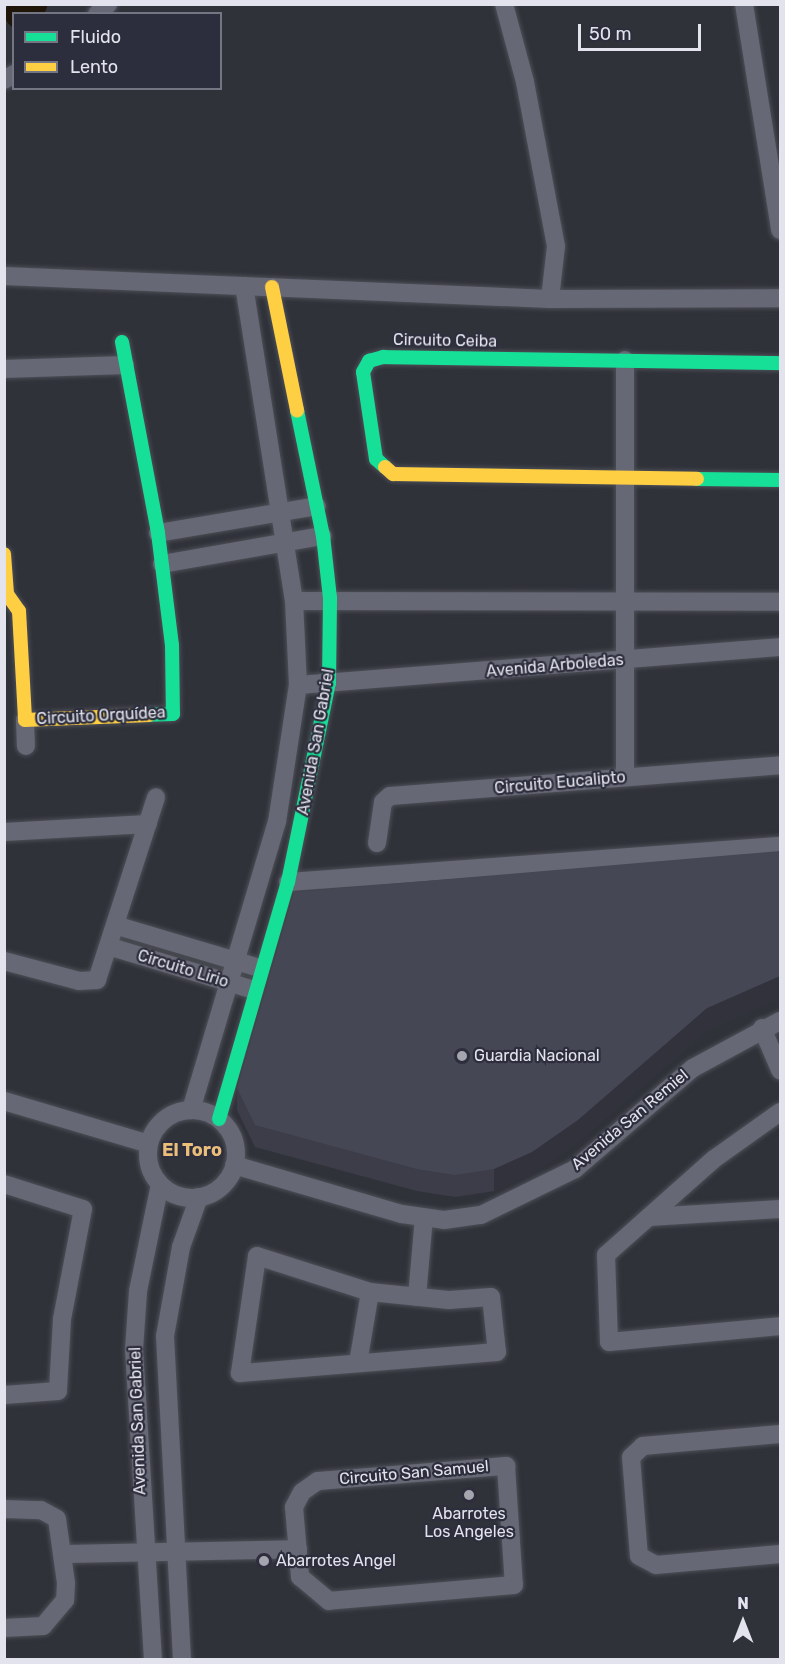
<!DOCTYPE html>
<html>
<head>
<meta charset="utf-8">
<style>
  body { margin:0 }
  #map { position:relative; width:785px; height:1664px; overflow:hidden; background:#30323a; font-family:Rubik,sans-serif }
  div>[style] { position:absolute }
  [style*='--x'] { left:calc(var(--x)*1px); top:calc(var(--y)*1px); width:calc(var(--w)*1px); rotate:calc(var(--a)*1deg) }
  .river>* { height:30px; margin:-15px; padding:0 15px; transform-origin:15px; border-radius:15px; background:#1f1508 }
  .roads { filter:drop-shadow(0 0 2px #4d4f56) drop-shadow(0 0 2px #4d4f56) }
  .street>* { height:18px; margin:-9px; padding:0 9px; transform-origin:9px; border-radius:9px; background:#676876 }
  .street>.ring { margin:-9px; padding:0; box-sizing:content-box; background:none; border:18px solid #676876; border-radius:50% }
  .fast>* { height:14px; margin:-7px; padding:0 7px; transform-origin:7px; border-radius:7px; background:#16e098 }
  .slow>* { height:14px; margin:-7px; padding:0 7px; transform-origin:7px; border-radius:7px; background:#ffcf43 }
  .wall>* { inset:0; background:#3c3d49 }
  .shaded-wall>* { inset:0; background:#31323c }
  .building>* { inset:0; background:#464755 }
  .dots>* { width:16px; height:16px; translate:-50% -50%; box-sizing:border-box; border:3px solid #2d2e3d; border-radius:50% }
  span { translate:-50% -50%; white-space:nowrap; text-align:center; line-height:1.15; -webkit-text-stroke:4.5px #2d2e3d; paint-order:stroke }
  .street-label { font-size:16px; color:#e2e3ec }
  .poi-label { font-size:16px; color:#e2e3ec }
  .left { translate:0 -50%; text-align:left }
  .neighbourhood-label { font-size:18px; color:#ebbe7a; font-weight:700 }
  .frame { position:absolute; inset:0; border:6px solid #e2e3ec; pointer-events:none }
  .legend { position:absolute; left:12px; top:12px; width:210px; height:78px; box-sizing:border-box; background:#2d2e3d; border:2px solid #757683; margin:0; padding:8px 10px; list-style:none; font-size:18px; color:#e2e3ec }
  .legend li { display:flex; align-items:center; gap:12px; height:30px }
  .legend b { width:30px; border:2px solid #757683 }
  .north { position:absolute; left:713px; top:1592px; width:60px; height:60px; -webkit-text-stroke:4px #2d2e3d; paint-order:stroke; rotate:0deg; font-size:16px; font-weight:700; line-height:24px; text-align:center; color:#e2e3ec }
  .north::after { content:''; display:block; margin:auto; width:21px; height:27px; background:#e2e3ec; clip-path:polygon(50% 0,100% 100%,50% 72%,0 100%) }
  .scale { position:absolute; left:578px; top:24px; width:123px; height:27px; box-sizing:border-box; border:3px solid #e2e3ec; border-top:0; padding-left:8px; font-size:18px; line-height:21px; white-space:nowrap; color:#e2e3ec; -webkit-text-stroke:4px #2d2e3d; paint-order:stroke }
</style>
</head>
<body>
<div id="map">
  <div class="river">
    <div style="--x:20;--y:14;--w:16;--a:-40"></div>
  </div>
  <div class="roads">
    <div class="street">
      <div style="--x:504;--y:4;--w:81;--a:74.9"></div>
      <div style="--x:525;--y:82;--w:167;--a:79.3"></div>
      <div style="--x:556;--y:246;--w:53;--a:96.5"></div>
      <div style="--x:744;--y:4;--w:229;--a:80.9"></div>
      <div style="--x:97;--y:14;--w:15;--a:-42"></div>
      <div style="--x:4;--y:80;--w:12;--a:-31"></div>
      <div style="--x:4;--y:276;--w:546;--a:2.41"></div>
      <div style="--x:550;--y:299;--w:230;--a:-0.2"></div>
      <div style="--x:4;--y:369;--w:121;--a:-1.9"></div>
      <div style="--x:158;--y:533;--w:161;--a:-9.6"></div>
      <div style="--x:162;--y:564;--w:163;--a:-9.9"></div>
      <div style="--x:294;--y:601;--w:486;--a:0.1"></div>
      <div style="--x:298;--y:685;--w:483;--a:-4.5"></div>
      <div style="--x:25;--y:720;--w:26;--a:88"></div>
      <div style="--x:625;--y:777;--w:417;--a:-90"></div>
      <div style="--x:4;--y:832;--w:144;--a:-3.2"></div>
      <div style="--x:377;--y:843;--w:41;--a:-81.7"></div>
      <div style="--x:383;--y:802;--w:9;--a:-41"></div>
      <div style="--x:390;--y:796;--w:391;--a:-4.5"></div>
      <div style="--x:288;--y:882;--w:493;--a:-4.2"></div>
      <div style="--x:118;--y:926;--w:148;--a:16.5"></div>
      <div style="--x:111;--y:947;--w:149;--a:16.7"></div>
      <div style="--x:4;--y:961;--w:78;--a:14.9"></div>
      <div style="--x:79;--y:981;--w:18;--a:-3"></div>
      <div style="--x:97;--y:980;--w:192;--a:-72.1"></div>
      <div style="--x:762;--y:1028;--w:46;--a:66.8"></div>
      <div style="--x:4;--y:1101;--w:151;--a:16.5"></div>
      <div style="--x:191;--y:1110;--w:301;--a:-73.4"></div>
      <div style="--x:277;--y:822;--w:139;--a:-81.3"></div>
      <div style="--x:298;--y:685;--w:84;--a:-92.7"></div>
      <div style="--x:294;--y:601;--w:319;--a:-99"></div>
      <div class="ring" style="left:148px;top:1110px;width:70px;height:70px"></div>
      <div style="--x:780;--y:1112;--w:81;--a:144.5"></div>
      <div style="--x:714;--y:1159;--w:144;--a:138.4"></div>
      <div style="--x:606;--y:1255;--w:87;--a:88"></div>
      <div style="--x:609;--y:1342;--w:172;--a:-5.3"></div>
      <div style="--x:234;--y:1165;--w:175;--a:16.3"></div>
      <div style="--x:402;--y:1214;--w:42;--a:8.1"></div>
      <div style="--x:444;--y:1220;--w:37;--a:-8"></div>
      <div style="--x:481;--y:1215;--w:105;--a:-26.1"></div>
      <div style="--x:575;--y:1169;--w:155;--a:-40.6"></div>
      <div style="--x:693;--y:1068;--w:99;--a:-28.4"></div>
      <div style="--x:4;--y:1184;--w:83;--a:17.6"></div>
      <div style="--x:83;--y:1209;--w:112;--a:100.8"></div>
      <div style="--x:62;--y:1319;--w:72;--a:93.2"></div>
      <div style="--x:58;--y:1391;--w:54;--a:175.8"></div>
      <div style="--x:649;--y:1217;--w:131;--a:-3.5"></div>
      <div style="--x:257;--y:1256;--w:119;--a:17.7"></div>
      <div style="--x:370;--y:1292;--w:79;--a:5.8"></div>
      <div style="--x:449;--y:1300;--w:42;--a:-4.1"></div>
      <div style="--x:491;--y:1297;--w:55;--a:83.8"></div>
      <div style="--x:497;--y:1352;--w:258;--a:175.3"></div>
      <div style="--x:240;--y:1373;--w:118;--a:-81.7"></div>
      <div style="--x:417;--y:1297;--w:80;--a:-85"></div>
      <div style="--x:358;--y:1363;--w:72;--a:-80.4"></div>
      <div style="--x:780;--y:1434;--w:138;--a:175"></div>
      <div style="--x:643;--y:1446;--w:16;--a:137"></div>
      <div style="--x:631;--y:1457;--w:99;--a:85.4"></div>
      <div style="--x:639;--y:1556;--w:19;--a:28"></div>
      <div style="--x:656;--y:1565;--w:124;--a:-5.1"></div>
      <div style="--x:506;--y:1466;--w:119;--a:86.2"></div>
      <div style="--x:514;--y:1585;--w:186;--a:175.1"></div>
      <div style="--x:329;--y:1601;--w:38;--a:-140"></div>
      <div style="--x:300;--y:1577;--w:70;--a:-94.9"></div>
      <div style="--x:294;--y:1507;--w:17;--a:-62"></div>
      <div style="--x:302;--y:1492;--w:19;--a:-35"></div>
      <div style="--x:318;--y:1481;--w:189;--a:-4.6"></div>
      <div style="--x:4;--y:1509;--w:37;--a:2"></div>
      <div style="--x:41;--y:1510;--w:18;--a:29"></div>
      <div style="--x:57;--y:1519;--w:65;--a:82"></div>
      <div style="--x:66;--y:1583;--w:17;--a:93"></div>
      <div style="--x:65;--y:1600;--w:34;--a:130"></div>
      <div style="--x:43;--y:1626;--w:39;--a:177"></div>
      <div style="--x:64;--y:1554;--w:234;--a:-1.2"></div>
      <div style="--x:153;--y:1660;--w:311;--a:-93.5"></div>
      <div style="--x:134;--y:1350;--w:59;--a:-86.1"></div>
      <div style="--x:138;--y:1291;--w:109;--a:-78.4"></div>
      <div style="--x:182;--y:1660;--w:324;--a:-93"></div>
      <div style="--x:165;--y:1336;--w:90;--a:-79.8"></div>
      <div style="--x:181;--y:1247;--w:53;--a:-70.2"></div>
    </div>
    <div class="fast">
      <div style="--x:122;--y:342;--w:194;--a:79.3"></div>
      <div style="--x:158;--y:533;--w:113;--a:82.9"></div>
      <div style="--x:172;--y:645;--w:69;--a:89.2"></div>
      <div style="--x:173;--y:714;--w:24;--a:178"></div>
      <div style="--x:385;--y:467;--w:12;--a:-138"></div>
      <div style="--x:376;--y:459;--w:88;--a:-98.5"></div>
      <div style="--x:363;--y:372;--w:13;--a:-61"></div>
      <div style="--x:369;--y:361;--w:15;--a:-16"></div>
      <div style="--x:383;--y:357;--w:397;--a:0.9"></div>
      <div style="--x:697;--y:479;--w:83;--a:0.7"></div>
      <div style="--x:219;--y:1119;--w:247;--a:-73.8"></div>
      <div style="--x:288;--y:882;--w:203;--a:-78.4"></div>
      <div style="--x:329;--y:683;--w:85;--a:-89.3"></div>
      <div style="--x:330;--y:598;--w:62;--a:-96.4"></div>
      <div style="--x:323;--y:536;--w:129;--a:-101.7"></div>
    </div>
    <div class="slow">
      <div style="--x:272;--y:287;--w:126;--a:78.5"></div>
      <div style="--x:385;--y:467;--w:11;--a:41"></div>
      <div style="--x:393;--y:474;--w:304;--a:0.9"></div>
      <div style="--x:4;--y:554;--w:40;--a:85.7"></div>
      <div style="--x:7;--y:594;--w:21;--a:55"></div>
      <div style="--x:19;--y:611;--w:109;--a:86.8"></div>
      <div style="--x:25;--y:720;--w:124;--a:-2.3"></div>
    </div>
  </div>
  <div class="wall">
    <div style="clip-path:polygon(780px 851px,780px 998px,707px 1030px,578px 1142px,532px 1174px,494px 1191px,455px 1197px,417px 1191px,255px 1147px,237px 1110px,237px 1088px)"></div>
  </div>
  <div class="shaded-wall">
    <div style="clip-path:polygon(780px 976px,780px 998px,707px 1030px,578px 1142px,532px 1174px,494px 1191px,494px 1169px,707px 1008px)"></div>
  </div>
  <div class="building">
    <div style="clip-path:polygon(780px 851px,780px 976px,707px 1008px,578px 1120px,532px 1152px,494px 1169px,455px 1175px,417px 1169px,255px 1125px,237px 1088px,294px 892px)"></div>
  </div>
  <div class="dots">
    <div style="left:462px;top:1056px;background:#a4a5ae"></div>
    <div style="left:469px;top:1495px;background:#a4a5ae"></div>
    <div style="left:264px;top:1561px;background:#a4a5ae"></div>
  </div>
  <div class="street-label">
    <span style="left:445px;top:341px;rotate:1deg">Circuito Ceiba</span>
    <span style="left:555px;top:666px;rotate:-5deg">Avenida Arboledas</span>
    <span style="left:101px;top:716px;rotate:-3deg">Circuito Orquídea</span>
    <span style="left:316px;top:742px;rotate:-80deg">Avenida San Gabriel</span>
    <span style="left:560px;top:783px;rotate:-5deg">Circuito Eucalipto</span>
    <span style="left:183px;top:969px;rotate:17deg">Circuito Lirio</span>
    <span style="left:630px;top:1120px;rotate:-40deg">Avenida San Remiel</span>
    <span style="left:138px;top:1421px;rotate:-92deg">Avenida San Gabriel</span>
    <span style="left:414px;top:1473px;rotate:-5deg">Circuito San Samuel</span>
  </div>
  <div class="poi-label">
    <span class="left" style="left:474px;top:1056px">Guardia Nacional</span>
    <span style="left:469px;top:1523px">Abarrotes<br>Los Angeles</span>
    <span class="left" style="left:276px;top:1561px">Abarrotes Angel</span>
  </div>
  <div class="neighbourhood-label">
    <span style="left:192px;top:1150px">El Toro</span>
  </div>
  <div class="frame"></div>
  <ul class="legend">
  <li><b style="height:8px;background:#16e098"></b>Fluido</li>
  <li><b style="height:8px;background:#ffcf43"></b>Lento</li>
  </ul>
  <div class="north">N</div>
  <div class="scale">50 m</div>
</div>
</body>
</html>
